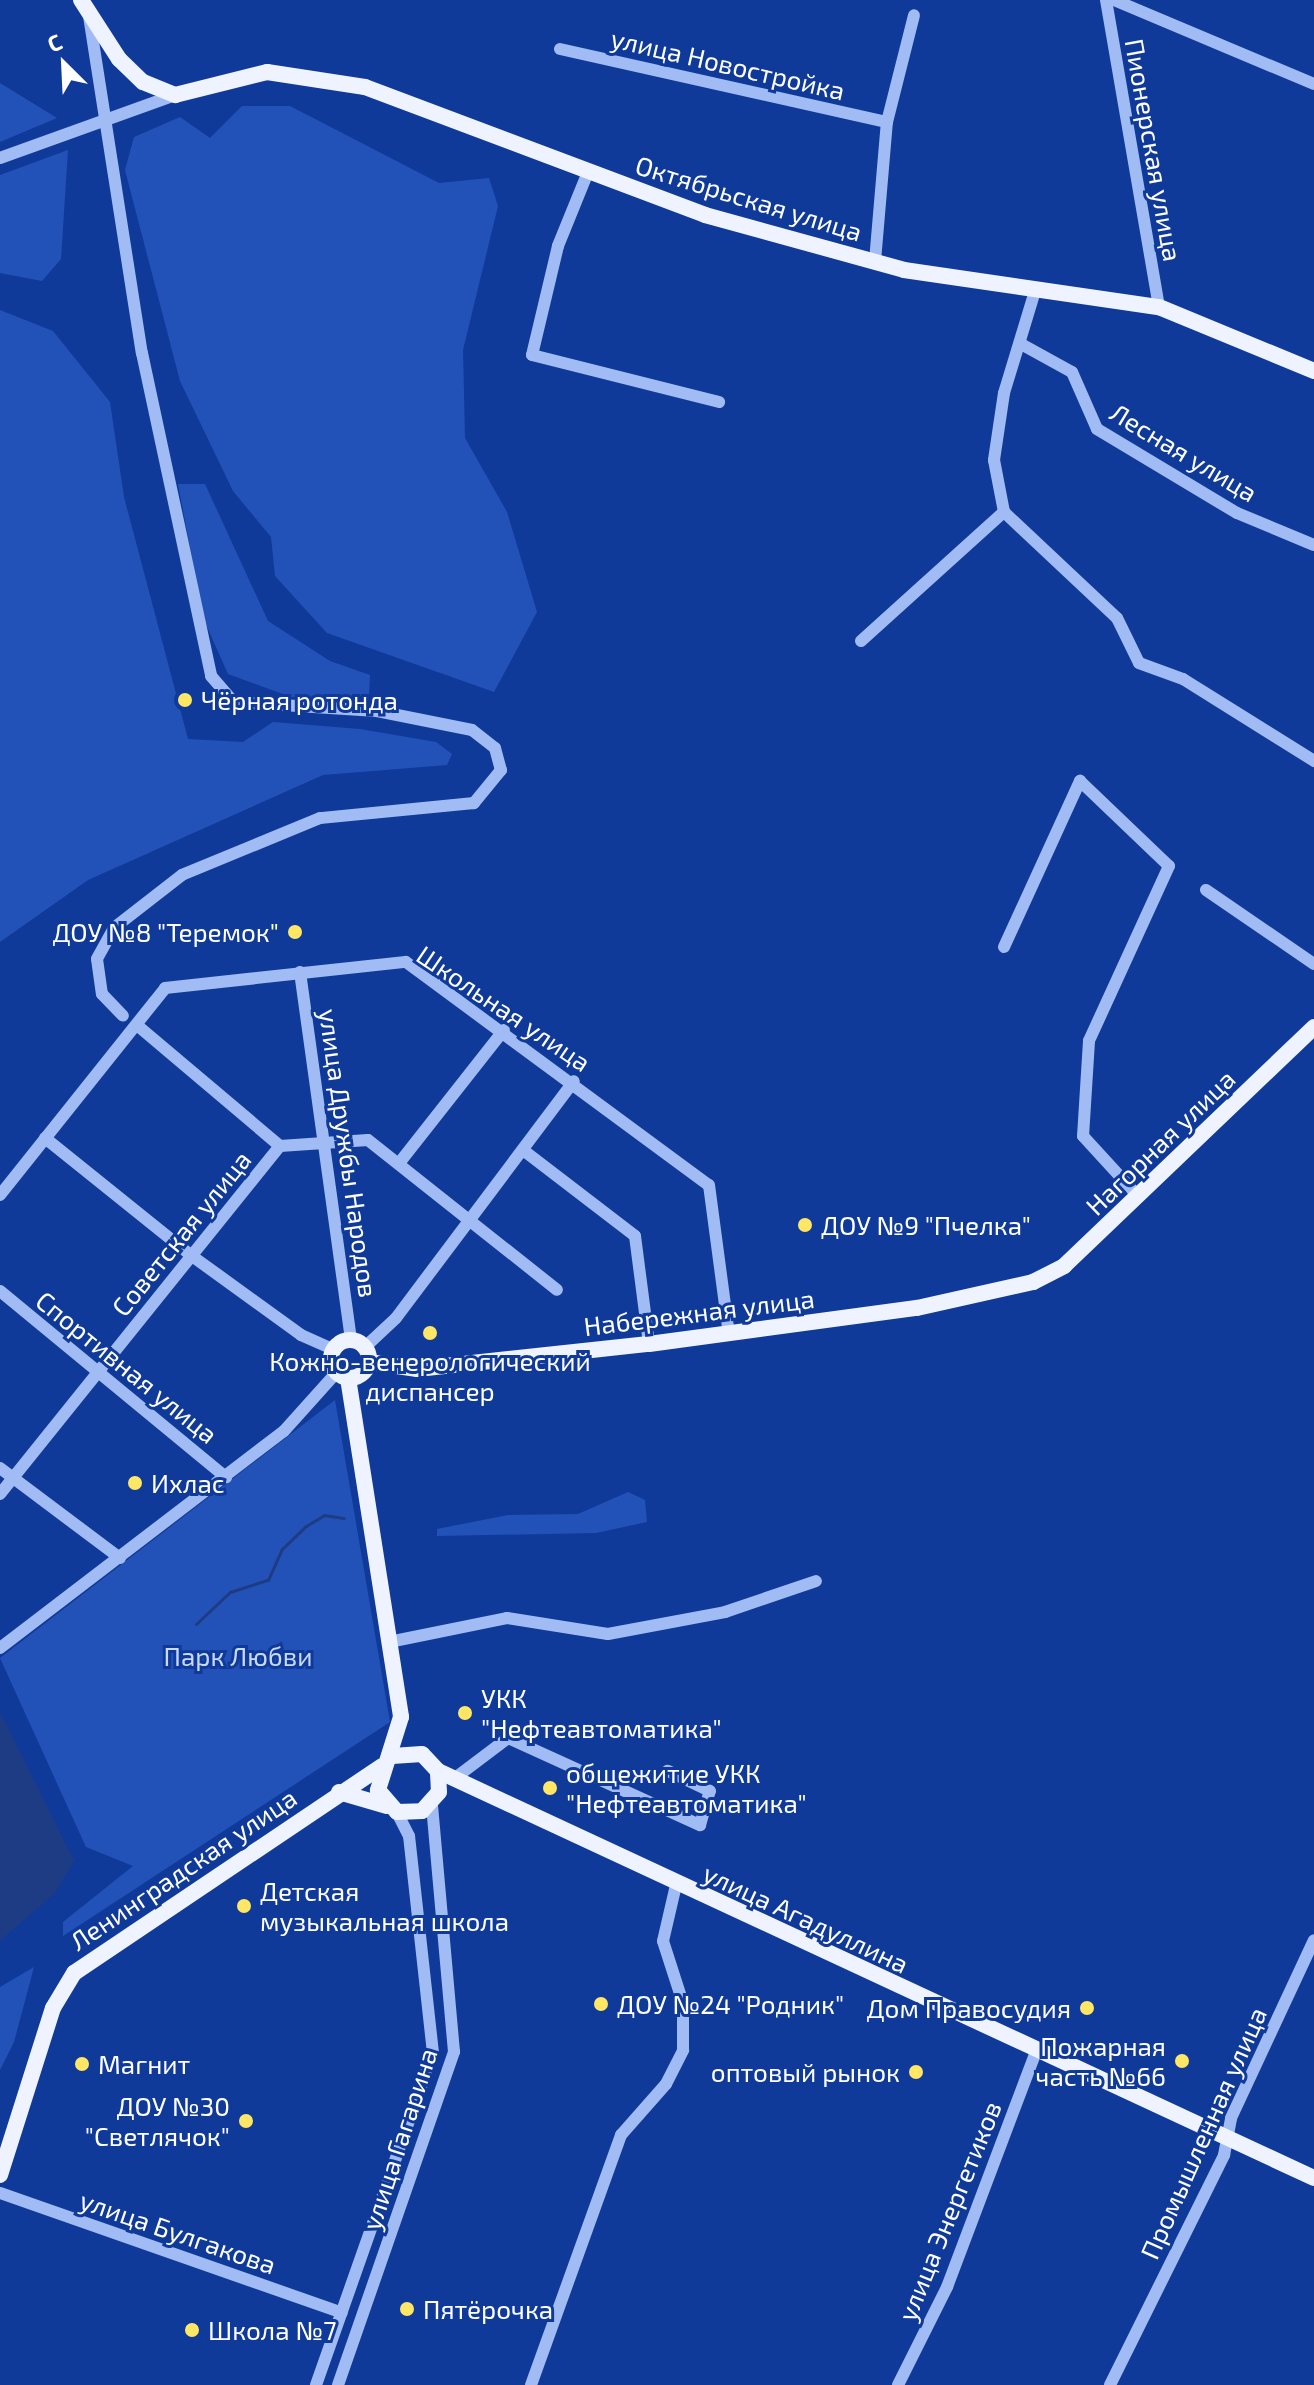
<!DOCTYPE html>
<html>
<head>
<meta charset="utf-8">
<style>
  body { margin:0 }
  #map { position:relative; width:1314px; height:2385px; overflow:hidden; background:#103a99; font-family:"Exo 2",sans-serif }
  div>[style] { position:absolute }
  [style*='--x'] { left:calc(var(--x)*1px); top:calc(var(--y)*1px); width:calc(var(--w)*1px); rotate:calc(var(--a)*1deg) }
  .green>* { inset:0; background:#2252b8 }
  .water>* { inset:0; background:#1d3c84 }
  .stream>* { height:3px; margin:-1.5px; padding:0 1.5px; transform-origin:1.5px; border-radius:1.5px; background:#1d3c84 }
  .minor>* { height:12px; margin:-6px; padding:0 6px; transform-origin:6px; border-radius:6px; background:#a1bcf4 }
  .major>* { height:16px; margin:-8px; padding:0 8px; transform-origin:8px; border-radius:8px; background:#eef3ff }
  .major>.ring { margin:-8px; padding:0; box-sizing:content-box; background:none; border:16px solid #eef3ff; border-radius:50% }
  .dots>* { width:22px; height:22px; translate:-50% -50%; box-sizing:border-box; border:4px solid #103a99; border-radius:50% }
  span { translate:-50% -50%; white-space:nowrap; text-align:center; line-height:1.15; -webkit-text-stroke:6px #103a99; paint-order:stroke }
  .street-label { font-size:26px; color:#fff }
  .poi-label { font-size:26px; color:#fff }
  .left { translate:0 -50%; text-align:left }
  .right { translate:-100% -50%; text-align:right }
  .park-label { font-size:26px; color:#c9dafe }
  .north { position:absolute; left:24px; top:24px; width:80px; height:80px; -webkit-text-stroke:6px #103a99; paint-order:stroke; rotate:336deg; font-size:22px; font-weight:700; line-height:32px; text-align:center; color:#fff }
  .north::after { content:''; display:block; margin:auto; width:28px; height:36px; background:#fff; clip-path:polygon(50% 0,100% 100%,50% 72%,0 100%) }
</style>
</head>
<body>
<div id="map">
  <div class="green">
    <div style="clip-path:polygon(0 83px,57px 118px,0 142px)"></div>
    <div style="clip-path:polygon(242px 106px,290px 106px,439px 183px,489px 178px,498px 206px,463px 350px,465px 438px,507px 512px,537px 612px,494px 692px,327px 633px,275px 576px,271px 537px,233px 491px,180px 381px,125px 170px,134px 137px,180px 117px,210px 138px)"></div>
    <div style="clip-path:polygon(68px 150px,61px 259px,42px 281px,0 273px,0 175px)"></div>
    <div style="clip-path:polygon(0 310px,53px 331px,110px 402px,124px 497px,188px 739px,243px 742px,273px 722px,360px 729px,436px 742px,452px 754px,447px 765px,323px 775px,88px 880px,0 942px)"></div>
    <div style="clip-path:polygon(178px 484px,205px 484px,268px 621px,330px 661px,370px 675px,369px 696px,291px 697px,228px 674px,204px 620px)"></div>
    <div style="clip-path:polygon(335px 1400px,390px 1722px,63px 1936px,63px 1922px,133px 1866px,86px 1847px,0 1658px)"></div>
    <div style="clip-path:polygon(628px 1492px,645px 1500px,647px 1522px,596px 1533px,437px 1536px,437px 1529px,508px 1515px,578px 1514px)"></div>
    <div style="clip-path:polygon(34px 1967px,14px 2042px,0 2070px,0 1987px)"></div>
  </div>
  <div class="water">
    <div style="clip-path:polygon(0 1712px,74px 1861px,55px 1893px,0 1941px)"></div>
  </div>
  <div class="stream">
    <div style="--x:196;--y:1624;--w:47;--a:-43.3"></div>
    <div style="--x:230;--y:1592;--w:40;--a:-18"></div>
    <div style="--x:268;--y:1580;--w:34;--a:-66"></div>
    <div style="--x:282;--y:1549;--w:33;--a:-44"></div>
    <div style="--x:306;--y:1526;--w:21;--a:-31"></div>
    <div style="--x:324;--y:1515;--w:20;--a:9"></div>
  </div>
  <div class="minor">
    <div style="--x:1106;--y:0;--w:312;--a:80.2"></div>
    <div style="--x:1114;--y:0;--w:217;--a:22.8"></div>
    <div style="--x:89;--y:16;--w:341;--a:81.1"></div>
    <div style="--x:142;--y:353;--w:330;--a:77.9"></div>
    <div style="--x:211;--y:676;--w:35;--a:49"></div>
    <div style="--x:234;--y:702;--w:143;--a:3.6"></div>
    <div style="--x:377;--y:711;--w:97;--a:11.3"></div>
    <div style="--x:472;--y:730;--w:29;--a:38"></div>
    <div style="--x:495;--y:748;--w:23;--a:75"></div>
    <div style="--x:501;--y:770;--w:43;--a:129.3"></div>
    <div style="--x:474;--y:803;--w:155;--a:174.4"></div>
    <div style="--x:320;--y:818;--w:149;--a:157.6"></div>
    <div style="--x:182;--y:875;--w:86;--a:142.1"></div>
    <div style="--x:114;--y:928;--w:35;--a:119"></div>
    <div style="--x:97;--y:959;--w:35;--a:82"></div>
    <div style="--x:102;--y:994;--w:30;--a:46"></div>
    <div style="--x:560;--y:49;--w:335;--a:12.6"></div>
    <div style="--x:0;--y:158;--w:186;--a:-19.8"></div>
    <div style="--x:588;--y:172;--w:80;--a:112.1"></div>
    <div style="--x:558;--y:246;--w:112;--a:103.4"></div>
    <div style="--x:532;--y:355;--w:193;--a:14.1"></div>
    <div style="--x:875;--y:261;--w:140;--a:-85.1"></div>
    <div style="--x:887;--y:122;--w:110;--a:-75.8"></div>
    <div style="--x:1035;--y:291;--w:107;--a:106.9"></div>
    <div style="--x:1004;--y:393;--w:68;--a:98.5"></div>
    <div style="--x:994;--y:460;--w:53;--a:79.1"></div>
    <div style="--x:1004;--y:512;--w:155;--a:43.2"></div>
    <div style="--x:1117;--y:618;--w:50;--a:63.9"></div>
    <div style="--x:1139;--y:663;--w:47;--a:20"></div>
    <div style="--x:1183;--y:679;--w:155;--a:32"></div>
    <div style="--x:1021;--y:344;--w:58;--a:28.8"></div>
    <div style="--x:1072;--y:372;--w:62;--a:66.3"></div>
    <div style="--x:1097;--y:429;--w:163;--a:31"></div>
    <div style="--x:1237;--y:513;--w:83;--a:22.6"></div>
    <div style="--x:861;--y:641;--w:193;--a:-42.1"></div>
    <div style="--x:1206;--y:890;--w:131;--a:34.4"></div>
    <div style="--x:1004;--y:947;--w:183;--a:-65.4"></div>
    <div style="--x:1080;--y:781;--w:123;--a:43.7"></div>
    <div style="--x:1169;--y:866;--w:192;--a:114.6"></div>
    <div style="--x:1089;--y:1041;--w:95;--a:93.6"></div>
    <div style="--x:1083;--y:1136;--w:81;--a:47.5"></div>
    <div style="--x:300;--y:972;--w:373;--a:82.1"></div>
    <div style="--x:138;--y:1026;--w:186;--a:40.2"></div>
    <div style="--x:45;--y:1138;--w:189;--a:38.8"></div>
    <div style="--x:192;--y:1256;--w:135;--a:35.9"></div>
    <div style="--x:301;--y:1335;--w:36;--a:24"></div>
    <div style="--x:523;--y:1150;--w:141;--a:37.5"></div>
    <div style="--x:635;--y:1236;--w:109;--a:82.6"></div>
    <div style="--x:400;--y:1162;--w:168;--a:-51.8"></div>
    <div style="--x:0;--y:1195;--w:265;--a:-51.4"></div>
    <div style="--x:165;--y:988;--w:242;--a:-6.2"></div>
    <div style="--x:406;--y:962;--w:376;--a:36.4"></div>
    <div style="--x:709;--y:1185;--w:150;--a:82.4"></div>
    <div style="--x:0;--y:1291;--w:293;--a:39.5"></div>
    <div style="--x:365;--y:1347;--w:42;--a:-43.1"></div>
    <div style="--x:396;--y:1318;--w:296;--a:-53.1"></div>
    <div style="--x:0;--y:1468;--w:150;--a:36.9"></div>
    <div style="--x:0;--y:1494;--w:447;--a:-51.2"></div>
    <div style="--x:280;--y:1146;--w:88;--a:-3.9"></div>
    <div style="--x:368;--y:1140;--w:241;--a:38.4"></div>
    <div style="--x:389;--y:1642;--w:120;--a:-11.5"></div>
    <div style="--x:507;--y:1618;--w:102;--a:9"></div>
    <div style="--x:608;--y:1634;--w:119;--a:-10.6"></div>
    <div style="--x:725;--y:1612;--w:96;--a:-18.8"></div>
    <div style="--x:0;--y:1648;--w:357;--a:-37.4"></div>
    <div style="--x:284;--y:1431;--w:79;--a:-48.1"></div>
    <div style="--x:455;--y:1778;--w:66;--a:-37"></div>
    <div style="--x:508;--y:1738;--w:211;--a:24.4"></div>
    <div style="--x:700;--y:1825;--w:35;--a:-74"></div>
    <div style="--x:710;--y:1791;--w:47;--a:-154.5"></div>
    <div style="--x:0;--y:2193;--w:362;--a:19.3"></div>
    <div style="--x:316;--y:2385;--w:352;--a:-70.6"></div>
    <div style="--x:433;--y:2053;--w:218;--a:-96.3"></div>
    <div style="--x:409;--y:1836;--w:27;--a:-117"></div>
    <div style="--x:338;--y:2385;--w:353;--a:-70.8"></div>
    <div style="--x:454;--y:2052;--w:249;--a:-95.1"></div>
    <div style="--x:531;--y:2385;--w:266;--a:-70.2"></div>
    <div style="--x:621;--y:2135;--w:68;--a:-48.6"></div>
    <div style="--x:666;--y:2084;--w:38;--a:-63"></div>
    <div style="--x:683;--y:2050;--w:47;--a:-90"></div>
    <div style="--x:683;--y:2003;--w:65;--a:-107.9"></div>
    <div style="--x:663;--y:1941;--w:57;--a:-76.9"></div>
    <div style="--x:898;--y:2385;--w:110;--a:-63.4"></div>
    <div style="--x:947;--y:2287;--w:252;--a:-69.3"></div>
    <div style="--x:1110;--y:2385;--w:257;--a:-63.6"></div>
    <div style="--x:1224;--y:2155;--w:38;--a:-79"></div>
    <div style="--x:1231;--y:2118;--w:196;--a:-65"></div>
  </div>
  <div class="major">
    <div style="--x:81;--y:0;--w:70;--a:57.2"></div>
    <div style="--x:119;--y:59;--w:33;--a:44"></div>
    <div style="--x:143;--y:82;--w:35;--a:22"></div>
    <div style="--x:175;--y:95;--w:95;--a:-14"></div>
    <div style="--x:267;--y:72;--w:99;--a:8.7"></div>
    <div style="--x:365;--y:87;--w:363;--a:20.6"></div>
    <div style="--x:705;--y:215;--w:206;--a:15.4"></div>
    <div style="--x:904;--y:270;--w:258;--a:8.3"></div>
    <div style="--x:1159;--y:307;--w:168;--a:22.4"></div>
    <div class="ring" style="left:331px;top:1340px;width:22px;height:22px"></div>
    <div style="--x:369;--y:1362;--w:49;--a:8.3"></div>
    <div style="--x:417;--y:1369;--w:233;--a:-6.2"></div>
    <div style="--x:649;--y:1344;--w:270;--a:-7.7"></div>
    <div style="--x:917;--y:1308;--w:119;--a:-12.6"></div>
    <div style="--x:1033;--y:1282;--w:35;--a:-27"></div>
    <div style="--x:1064;--y:1266;--w:346;--a:-43.7"></div>
    <div style="--x:348;--y:1378;--w:343;--a:81.1"></div>
    <div style="--x:401;--y:1717;--w:77;--a:107.5"></div>
    <div style="--x:378;--y:1790;--w:29;--a:49"></div>
    <div style="--x:397;--y:1812;--w:25;--a:-2"></div>
    <div style="--x:422;--y:1811;--w:25;--a:-48"></div>
    <div style="--x:439;--y:1792;--w:21;--a:-93"></div>
    <div style="--x:438;--y:1771;--w:23;--a:-133"></div>
    <div style="--x:422;--y:1754;--w:30;--a:176"></div>
    <div style="--x:438;--y:1771;--w:966;--a:24.92"></div>
    <div style="--x:339;--y:1792;--w:50;--a:16.3"></div>
    <div style="--x:0;--y:2175;--w:175;--a:-72.4"></div>
    <div style="--x:53;--y:2008;--w:41;--a:-59"></div>
    <div style="--x:74;--y:1973;--w:370;--a:-33.9"></div>
  </div>
  <div class="dots">
    <div style="left:185px;top:700px;background:#ffe664"></div>
    <div style="left:295px;top:932px;background:#ffe664"></div>
    <div style="left:805px;top:1225px;background:#ffe664"></div>
    <div style="left:430px;top:1333px;background:#ffe664"></div>
    <div style="left:135px;top:1483px;background:#ffe664"></div>
    <div style="left:465px;top:1713px;background:#ffe664"></div>
    <div style="left:550px;top:1788px;background:#ffe664"></div>
    <div style="left:244px;top:1906px;background:#ffe664"></div>
    <div style="left:601px;top:2004px;background:#ffe664"></div>
    <div style="left:1087px;top:2008px;background:#ffe664"></div>
    <div style="left:1182px;top:2061px;background:#ffe664"></div>
    <div style="left:82px;top:2064px;background:#ffe664"></div>
    <div style="left:916px;top:2072px;background:#ffe664"></div>
    <div style="left:246px;top:2121px;background:#ffe664"></div>
    <div style="left:407px;top:2309px;background:#ffe664"></div>
    <div style="left:192px;top:2330px;background:#ffe664"></div>
  </div>
  <div class="street-label">
    <span style="left:728px;top:64px;rotate:13deg">улица Новостройка</span>
    <span style="left:1154px;top:150px;rotate:80deg">Пионерская улица</span>
    <span style="left:749px;top:198px;rotate:17deg">Октябрьская улица</span>
    <span style="left:1184px;top:452px;rotate:31deg">Лесная улица</span>
    <span style="left:504px;top:1008px;rotate:34deg">Школьная улица</span>
    <span style="left:1160px;top:1142px;rotate:-44deg">Нагорная улица</span>
    <span style="left:349px;top:1153px;rotate:82deg">улица Дружбы Народов</span>
    <span style="left:181px;top:1233px;rotate:-51deg">Советская улица</span>
    <span style="left:699px;top:1312px;rotate:-7deg">Набережная улица</span>
    <span style="left:127px;top:1367px;rotate:39deg">Спортивная улица</span>
    <span style="left:183px;top:1869px;rotate:-34deg">Ленинградская улица</span>
    <span style="left:806px;top:1918px;rotate:25deg">улица Агадуллина</span>
    <span style="left:1203px;top:2133px;rotate:-66deg">Промышленная улица</span>
    <span style="left:399px;top:2139px;rotate:-72deg">улица Гагарина</span>
    <span style="left:949px;top:2211px;rotate:-68deg">улица Энергетиков</span>
    <span style="left:178px;top:2232px;rotate:19deg">улица Булгакова</span>
  </div>
  <div class="poi-label">
    <span class="left" style="left:201px;top:700px">Чёрная ротонда</span>
    <span class="right" style="left:279px;top:932px">ДОУ №8 "Теремок"</span>
    <span class="left" style="left:821px;top:1225px">ДОУ №9 "Пчелка"</span>
    <span style="left:430px;top:1376px">Кожно-венерологический<br>диспансер</span>
    <span class="left" style="left:151px;top:1483px">Ихлас</span>
    <span class="left" style="left:481px;top:1713px">УКК<br>"Нефтеавтоматика"</span>
    <span class="left" style="left:566px;top:1788px">общежитие УКК<br>"Нефтеавтоматика"</span>
    <span class="left" style="left:260px;top:1906px">Детская<br>музыкальная школа</span>
    <span class="left" style="left:617px;top:2004px">ДОУ №24 "Родник"</span>
    <span class="right" style="left:1071px;top:2008px">Дом Правосудия</span>
    <span class="right" style="left:1166px;top:2061px">Пожарная<br>часть №66</span>
    <span class="left" style="left:98px;top:2064px">Магнит</span>
    <span class="right" style="left:900px;top:2072px">оптовый рынок</span>
    <span class="right" style="left:230px;top:2121px">ДОУ №30<br>"Светлячок"</span>
    <span class="left" style="left:423px;top:2309px">Пятёрочка</span>
    <span class="left" style="left:208px;top:2330px">Школа №7</span>
  </div>
  <div class="park-label">
    <span style="left:238px;top:1656px">Парк Любви</span>
  </div>
  <div class="north">С</div>
</div>
</body>
</html>
